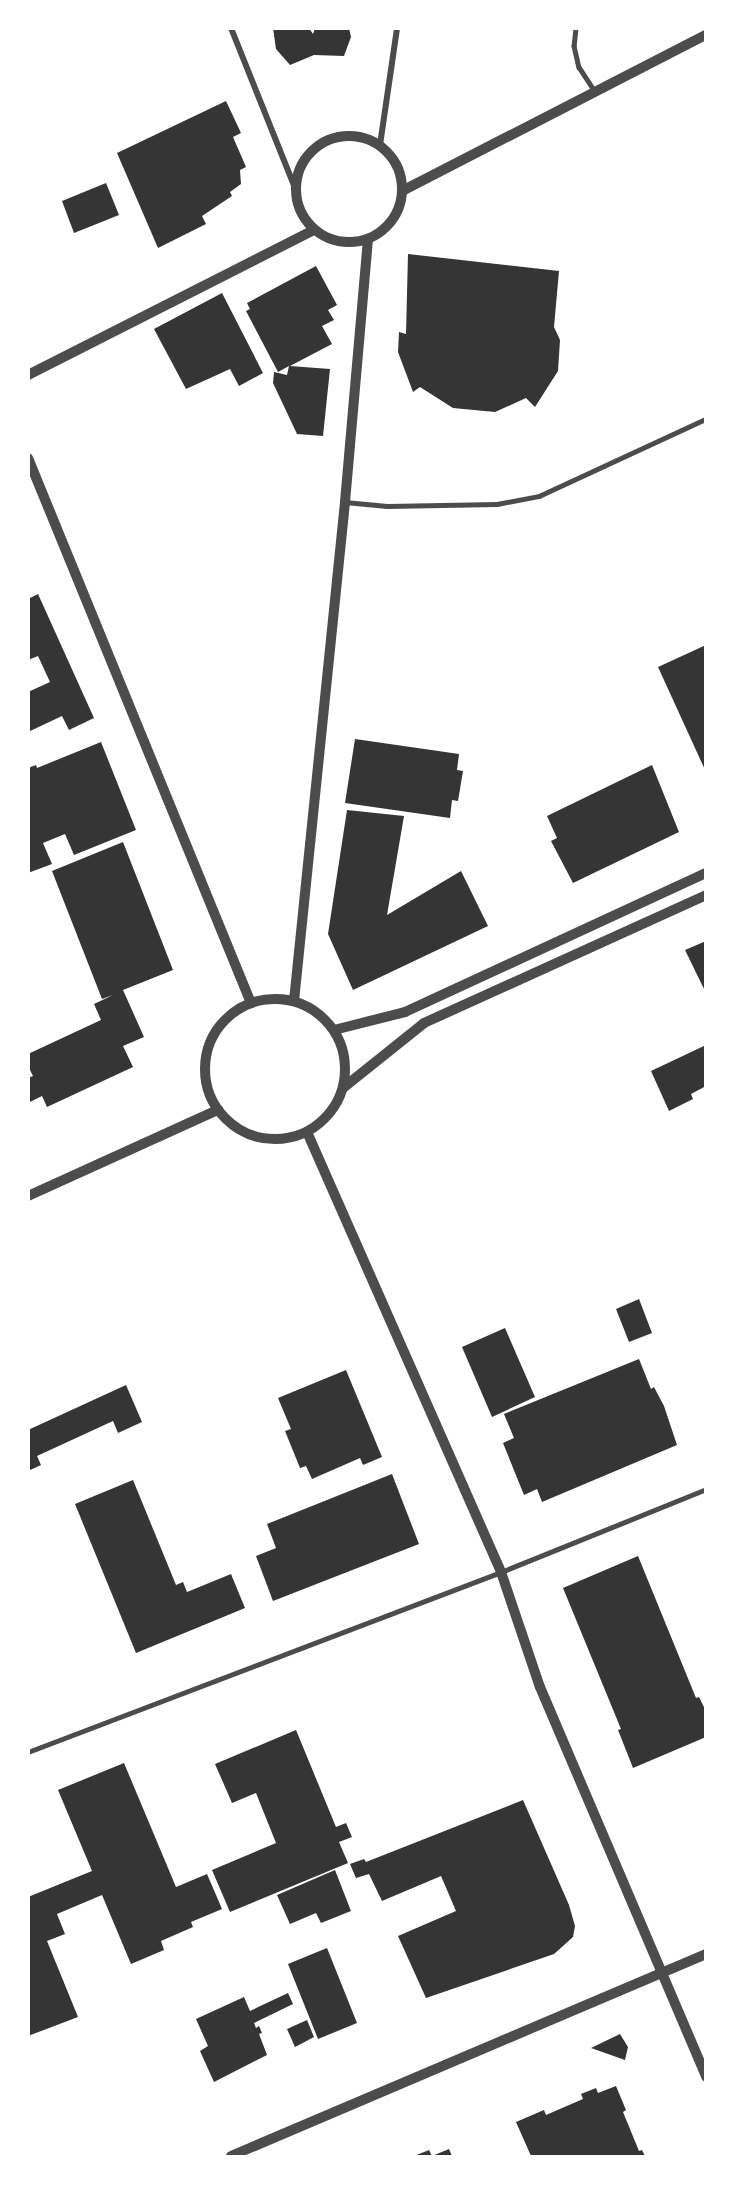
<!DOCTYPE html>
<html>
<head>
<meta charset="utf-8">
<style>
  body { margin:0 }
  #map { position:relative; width:734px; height:2185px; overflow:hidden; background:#fff; font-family:"PT Sans Narrow",sans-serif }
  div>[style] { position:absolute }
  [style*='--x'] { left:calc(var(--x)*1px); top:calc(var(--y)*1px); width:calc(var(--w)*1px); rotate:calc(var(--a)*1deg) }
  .building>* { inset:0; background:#353535 }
  .service>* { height:4.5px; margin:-2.25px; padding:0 2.25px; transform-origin:2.25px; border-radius:2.25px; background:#4c4c4c }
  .minor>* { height:6px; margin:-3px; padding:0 3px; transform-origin:3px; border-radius:3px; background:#4c4c4c }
  .tertiary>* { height:10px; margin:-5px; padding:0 5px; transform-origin:5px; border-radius:5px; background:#4c4c4c }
  .tertiary>.ring { margin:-5px; padding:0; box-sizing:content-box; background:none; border:10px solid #4c4c4c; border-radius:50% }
  span { translate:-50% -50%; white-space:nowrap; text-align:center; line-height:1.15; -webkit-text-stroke:6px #fff; paint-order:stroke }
  .frame { position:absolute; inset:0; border:30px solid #fff; pointer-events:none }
</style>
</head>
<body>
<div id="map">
  <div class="building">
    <div style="clip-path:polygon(273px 28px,309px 28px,313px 34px,315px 28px,349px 28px,351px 37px,344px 56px,314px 55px,290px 65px,276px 49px)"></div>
    <div style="clip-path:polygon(226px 101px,241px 133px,233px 137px,246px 167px,240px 170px,241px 184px,230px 192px,232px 196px,202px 216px,206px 224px,158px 248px,117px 153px)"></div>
    <div style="clip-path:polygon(106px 183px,119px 215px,74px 233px,62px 201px)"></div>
    <div style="clip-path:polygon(408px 254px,559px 271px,554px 327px,560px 340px,558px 371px,535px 407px,526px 398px,495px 412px,453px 408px,420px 387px,413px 392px,398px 352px,399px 332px,406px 334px)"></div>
    <div style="clip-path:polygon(316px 266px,337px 305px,328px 310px,334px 320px,322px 326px,332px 344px,290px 366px,330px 369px,323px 436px,297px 434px,273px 383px,274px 372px,287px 375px,289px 366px,278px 372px,246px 311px,250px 309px,247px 303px)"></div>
    <div style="clip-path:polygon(222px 293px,263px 373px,239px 386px,230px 369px,186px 389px,154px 329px)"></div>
    <div style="clip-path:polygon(38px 594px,94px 718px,69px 730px,62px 716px,28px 732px,28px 692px,50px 682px,38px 656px,28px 660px,28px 599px)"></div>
    <div style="clip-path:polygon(706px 645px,706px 772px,658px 667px)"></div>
    <div style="clip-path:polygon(355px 739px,459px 754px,457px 770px,463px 771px,458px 801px,452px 800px,450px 818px,345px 803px)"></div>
    <div style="clip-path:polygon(101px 742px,136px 830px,74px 855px,65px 834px,43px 843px,52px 864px,28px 873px,28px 768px,36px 765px,37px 768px)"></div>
    <div style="clip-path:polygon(652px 765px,679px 832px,573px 883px,551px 841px,557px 838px,547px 816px)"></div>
    <div style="clip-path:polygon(347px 810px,404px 816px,387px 915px,461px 871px,488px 926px,353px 990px,328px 934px)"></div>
    <div style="clip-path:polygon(123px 842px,173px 970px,123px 990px,144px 1037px,123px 1046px,133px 1067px,47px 1107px,42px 1096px,28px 1103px,28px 1078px,33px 1076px,28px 1066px,28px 1054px,101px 1020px,94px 1004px,113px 995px,102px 999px,52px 871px)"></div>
    <div style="clip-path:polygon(706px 941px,706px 993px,685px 950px)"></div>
    <div style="clip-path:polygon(706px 1045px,706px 1086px,691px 1094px,693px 1099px,669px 1111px,651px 1071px)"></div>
    <div style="clip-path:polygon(639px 1299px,652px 1333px,629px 1342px,616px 1309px)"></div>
    <div style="clip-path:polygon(505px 1328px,535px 1397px,492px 1417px,462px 1347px)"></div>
    <div style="clip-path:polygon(639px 1359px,651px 1389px,654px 1387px,664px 1406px,677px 1445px,542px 1502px,537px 1489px,524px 1495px,503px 1443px,514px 1438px,504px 1414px)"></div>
    <div style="clip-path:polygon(346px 1370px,382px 1457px,363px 1465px,360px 1458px,312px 1479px,306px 1466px,300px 1468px,285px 1431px,291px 1429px,278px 1398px)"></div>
    <div style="clip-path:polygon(126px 1385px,142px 1422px,118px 1433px,113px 1421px,37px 1456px,41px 1465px,28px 1471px,28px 1430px)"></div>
    <div style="clip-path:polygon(392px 1474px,419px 1544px,273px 1601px,256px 1556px,276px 1548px,267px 1524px)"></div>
    <div style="clip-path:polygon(133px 1480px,176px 1585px,183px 1582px,187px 1592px,231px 1574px,245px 1608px,136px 1653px,75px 1504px)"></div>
    <div style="clip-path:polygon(638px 1556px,696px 1698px,699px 1697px,706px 1711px,706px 1737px,633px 1768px,618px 1730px,621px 1729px,563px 1588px)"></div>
    <div style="clip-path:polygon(296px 1730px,336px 1827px,346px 1823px,352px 1837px,339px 1842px,348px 1863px,230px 1912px,212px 1870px,276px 1843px,256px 1793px,232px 1803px,215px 1764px)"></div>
    <div style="clip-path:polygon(124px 1763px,176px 1887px,207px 1874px,222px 1909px,191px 1922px,193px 1927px,161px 1941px,164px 1950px,131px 1964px,102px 1895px,57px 1914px,65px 1934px,47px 1941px,78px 2017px,28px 2036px,28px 1897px,92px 1871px,58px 1790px)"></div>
    <div style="clip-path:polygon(523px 1800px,569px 1905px,575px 1926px,573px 1937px,554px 1954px,426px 1998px,398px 1936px,456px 1911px,441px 1876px,382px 1901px,369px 1874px,356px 1878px,350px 1864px,364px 1859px,366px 1862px)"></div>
    <div style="clip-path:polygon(335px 1870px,351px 1911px,321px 1923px,316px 1913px,290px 1924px,277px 1895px)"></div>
    <div style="clip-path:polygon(327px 1948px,357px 2023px,318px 2039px,288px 1964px)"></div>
    <div style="clip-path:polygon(288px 1993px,293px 2004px,254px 2023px,256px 2028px,259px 2026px,262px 2033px,259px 2034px,267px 2055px,214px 2082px,200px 2051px,208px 2046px,196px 2019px,244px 1997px,250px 2011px)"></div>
    <div style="clip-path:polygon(307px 2020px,314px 2037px,295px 2047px,287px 2029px)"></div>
    <div style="clip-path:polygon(620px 2034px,628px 2047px,625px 2060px,591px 2048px)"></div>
    <div style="clip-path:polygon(616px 2086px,626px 2110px,623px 2112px,639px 2151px,642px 2150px,645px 2156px,531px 2156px,516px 2122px,544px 2110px,546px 2115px,583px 2099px,581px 2094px,596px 2088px,598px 2093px)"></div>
    <div style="clip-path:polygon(449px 2149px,452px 2156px,414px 2156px,429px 2150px,432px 2156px)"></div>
  </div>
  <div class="service">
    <div style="--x:576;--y:28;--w:18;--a:96"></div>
    <div style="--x:574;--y:46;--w:22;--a:77"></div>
    <div style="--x:579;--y:67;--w:27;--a:57"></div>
    <div style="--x:345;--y:502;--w:42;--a:5.4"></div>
    <div style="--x:387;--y:506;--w:110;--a:-1"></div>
    <div style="--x:497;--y:504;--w:43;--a:-10.8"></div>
    <div style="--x:539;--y:496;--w:184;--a:-24.8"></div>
    <div style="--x:28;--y:1752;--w:506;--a:-20.83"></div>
    <div style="--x:501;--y:1572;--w:221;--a:-22"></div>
  </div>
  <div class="minor">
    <div style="--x:231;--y:28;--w:172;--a:68.2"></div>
    <div style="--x:380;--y:145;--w:118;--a:-81.7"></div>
  </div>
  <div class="tertiary">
    <div class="ring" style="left:296px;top:136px;width:96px;height:96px"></div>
    <div style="--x:402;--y:191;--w:342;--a:-27.2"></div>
    <div style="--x:28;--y:375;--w:321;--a:-26.9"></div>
    <div style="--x:28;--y:458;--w:589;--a:67.75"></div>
    <div class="ring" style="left:205px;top:999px;width:130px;height:130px"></div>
    <div style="--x:294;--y:1001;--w:502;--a:-84.16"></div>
    <div style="--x:345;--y:502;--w:264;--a:-85"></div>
    <div style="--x:334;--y:1030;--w:73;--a:-14.2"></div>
    <div style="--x:405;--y:1012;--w:332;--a:-24.8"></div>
    <div style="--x:343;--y:1088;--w:104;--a:-38.7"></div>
    <div style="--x:424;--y:1023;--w:310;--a:-24.4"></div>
    <div style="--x:307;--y:1132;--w:481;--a:66.2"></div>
    <div style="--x:501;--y:1572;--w:121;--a:71.3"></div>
    <div style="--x:540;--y:1687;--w:424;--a:66.9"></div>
    <div style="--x:28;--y:1196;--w:209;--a:-24.4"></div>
    <div style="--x:231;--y:2156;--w:516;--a:-23.04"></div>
  </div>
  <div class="frame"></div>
</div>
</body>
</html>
